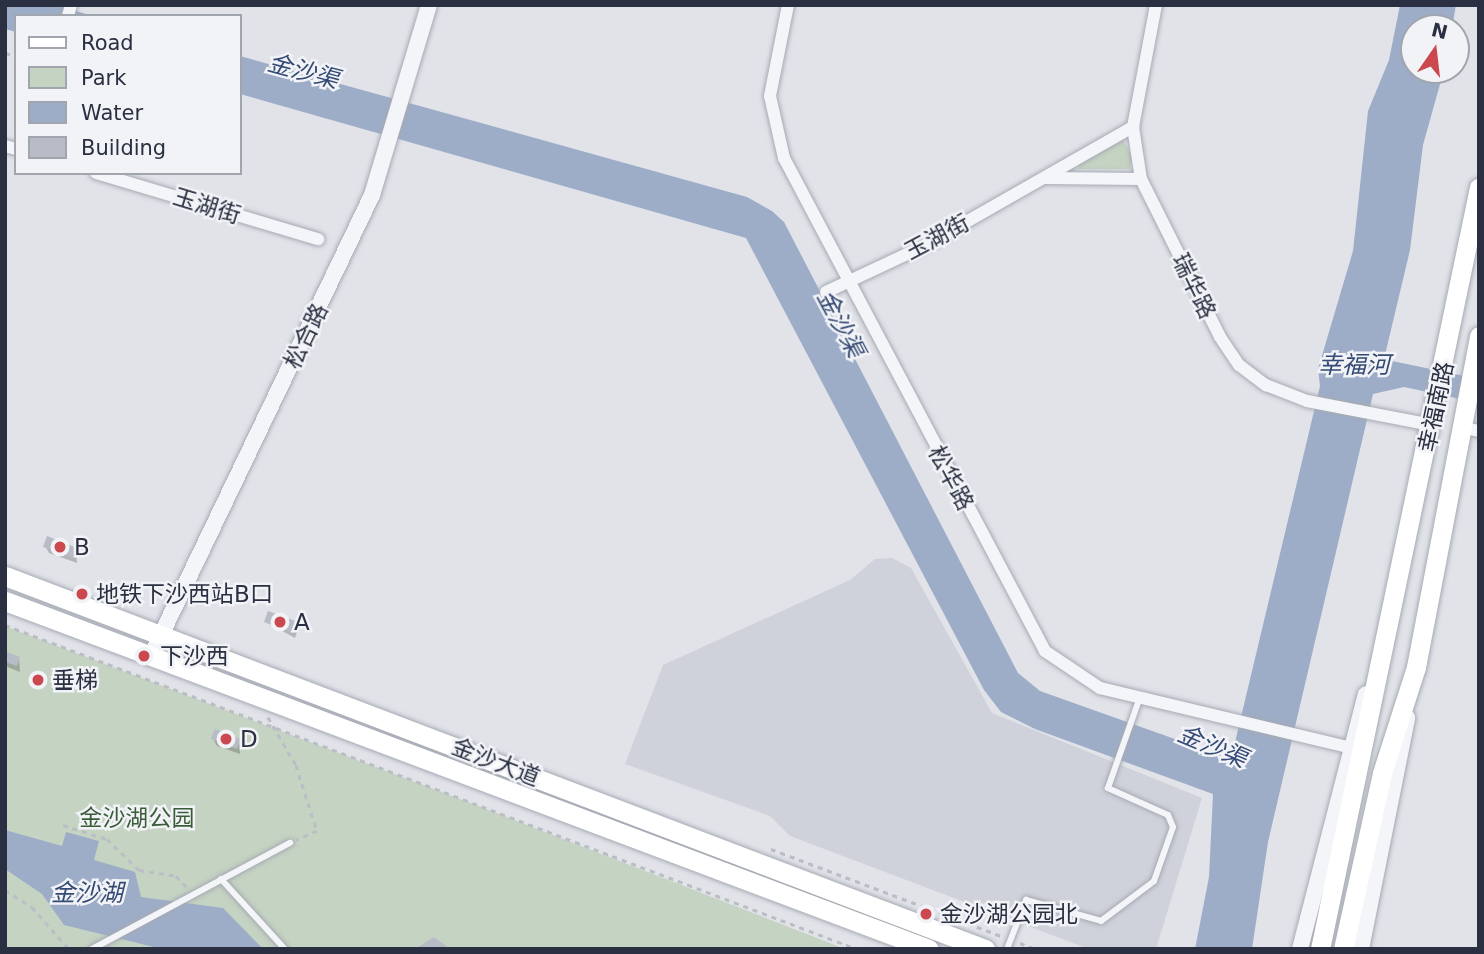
<!DOCTYPE html>
<html>
<head>
<meta charset="utf-8">
<style>
  body { margin:0 }
  #map { position:relative; width:1484px; height:954px; overflow:hidden; background:#e1e3e9; font-family:"DejaVu Sans","Noto Sans SC",sans-serif }
  div>[style] { position:absolute }
  [style*='--x'] { left:calc(var(--x)*1px); top:calc(var(--y)*1px); width:calc(var(--w)*1px); rotate:calc(var(--a)*1deg) }
  .built>* { inset:0; background:#cfd2db }
  .green>* { inset:0; background:#c5d3c2 }
  .water>* { inset:0; background:#9dadc8 }
  .shadow>* { inset:0; background:#0003 }
  .building>* { inset:0; background:#b8bcc6 }
  .path>* { height:2.5px; margin-top:-1.25px; transform-origin:0; background:repeating-linear-gradient(90deg,#bbbec5 0 5px,transparent 0 10px) }
  .roads { filter:drop-shadow(0 0 2px #a6aab3) drop-shadow(0 0 2px #a6aab3) }
  .service>* { height:6px; margin:-3px; padding:0 3px; transform-origin:3px; border-radius:3px; background:#f4f5f8 }
  .minor>* { height:12px; margin:-6px; padding:0 6px; transform-origin:6px; border-radius:6px; background:#f4f5f8 }
  .tertiary>* { height:16px; margin:-8px; padding:0 8px; transform-origin:8px; border-radius:8px; background:#f4f5f8 }
  .secondary>* { height:19px; margin:-9.5px; padding:0 9.5px; transform-origin:9.5px; border-radius:9.5px; background:#fff }
  .dots>* { width:19px; height:19px; translate:-50% -50%; box-sizing:border-box; border:4px solid #f1f3f7; border-radius:50% }
  span { translate:-50% -50%; white-space:nowrap; text-align:center; line-height:1.15; -webkit-text-stroke:5px #f1f3f7; paint-order:stroke }
  .street-label { font-size:23px; color:#2a3041 }
  .poi-label { font-size:23px; color:#2a3041 }
  .left { translate:0 -50%; text-align:left }
  .park-label { font-size:23px; color:#3a5c37 }
  .water-label { font-size:24px; color:#354a74; font-style:italic }
  .frame { position:absolute; inset:0; border:7px solid #2a3041; pointer-events:none }
  .legend { position:absolute; left:14px; top:14px; width:228px; height:161px; box-sizing:border-box; background:#f1f3f7; border:2px solid #a1a5ae; margin:0; padding:9px 12px; list-style:none; font-size:21px; color:#2a3041 }
  .legend li { display:flex; align-items:center; gap:14px; height:35px }
  .legend b { width:35px; border:2px solid #a1a5ae }
  .north { position:absolute; left:1400px; top:14px; width:70px; height:70px; box-sizing:border-box; background:#f1f3f7; border:2px solid #a1a5ae; border-radius:50%; rotate:14deg; font-size:19px; font-weight:700; line-height:28px; text-align:center; color:#2a3041 }
  .north::after { content:''; display:block; margin:auto; width:24px; height:32px; background:#cb494e; clip-path:polygon(50% 0,100% 100%,50% 72%,0 100%) }
</style>
</head>
<body>
<div id="map">
  <div class="built">
    <div style="clip-path:polygon(892px 558px,911px 568px,992px 713px,1202px 798px,1156px 949px,1089px 949px,790px 836px,770px 816px,625px 764px,663px 665px,850px 580px,875px 559px)"></div>
  </div>
  <div class="green">
    <div style="clip-path:polygon(1122px 138px,1132px 157px,1130px 169px,1079px 169px,1077px 160px)"></div>
    <div style="clip-path:polygon(5px 626px,489px 810px,845px 949px,5px 949px)"></div>
  </div>
  <div class="water">
    <div style="clip-path:polygon(5px 5px,55px 5px,93px 16px,16px 16px,16px 32px,5px 29px)"></div>
    <div style="clip-path:polygon(1400px 5px,1456px 5px,1452px 28px,1414px 28px,1414px 70px,1444px 70px,1423px 145px,1410px 250px,1385px 355px,1390px 359px,1392px 352px,1392px 361px,1479px 379px,1479px 403px,1404px 387px,1373px 394px,1268px 842px,1252px 949px,1195px 949px,1209px 877px,1213px 794px,1035px 729px,1001px 712px,984px 690px,746px 238px,240px 94px,240px 56px,747px 197px,772px 211px,784px 222px,1018px 673px,1040px 691px,1231px 759px,1320px 386px,1318px 369px,1353px 251px,1368px 111px,1389px 60px)"></div>
    <div style="clip-path:polygon(5px 830px,62px 846px,66px 832px,99px 841px,94px 860px,135px 872px,141px 897px,223px 908px,263px 949px,162px 949px,64px 925px,42px 894px,5px 869px)"></div>
  </div>
  <div class="shadow">
    <div style="clip-path:polygon(45px 546px,76px 549px,77px 563px,49px 553px)"></div>
    <div style="clip-path:polygon(266px 622px,294px 623px,298px 629px,295px 638px)"></div>
    <div style="clip-path:polygon(5px 653px,19px 658px,20px 672px,5px 666px)"></div>
    <div style="clip-path:polygon(213px 739px,239px 740px,240px 754px,217px 746px)"></div>
  </div>
  <div class="building">
    <div style="clip-path:polygon(47px 536px,77px 548px,73px 558px,43px 547px)"></div>
    <div style="clip-path:polygon(268px 611px,295px 621px,291px 632px,264px 622px)"></div>
    <div style="clip-path:polygon(5px 651px,20px 657px,17px 666px,5px 662px)"></div>
    <div style="clip-path:polygon(215px 729px,240px 739px,237px 749px,211px 739px)"></div>
    <div style="clip-path:polygon(434px 937px,450px 949px,415px 949px)"></div>
  </div>
  <div class="path">
    <div style="--x:5;--y:53;--w:11;--a:15"></div>
    <div style="--x:5;--y:625;--w:912;--a:20.82"></div>
    <div style="--x:268;--y:717;--w:56;--a:59.7"></div>
    <div style="--x:296;--y:765;--w:69;--a:72.3"></div>
    <div style="--x:317;--y:831;--w:23;--a:157"></div>
    <div style="--x:63;--y:825;--w:46;--a:17.7"></div>
    <div style="--x:107;--y:839;--w:45;--a:44.1"></div>
    <div style="--x:139;--y:870;--w:37;--a:9"></div>
    <div style="--x:176;--y:876;--w:18;--a:45"></div>
    <div style="--x:771;--y:849;--w:249;--a:20.7"></div>
    <div style="--x:5;--y:890;--w:32;--a:32"></div>
    <div style="--x:32;--y:907;--w:56;--a:48.6"></div>
    <div style="--x:1020;--y:943;--w:17;--a:21"></div>
  </div>
  <div class="roads">
    <div class="service">
      <div style="--x:221;--y:879;--w:95;--a:47.6"></div>
      <div style="--x:92;--y:949;--w:225;--a:-28.2"></div>
      <div style="--x:1007;--y:949;--w:53;--a:-68.8"></div>
      <div style="--x:1026;--y:900;--w:78;--a:15.6"></div>
      <div style="--x:1101;--y:921;--w:66;--a:-37"></div>
      <div style="--x:1154;--y:881;--w:57;--a:-70.6"></div>
      <div style="--x:1173;--y:827;--w:13;--a:-113"></div>
      <div style="--x:1168;--y:815;--w:66;--a:-155.8"></div>
      <div style="--x:1108;--y:788;--w:96;--a:-70.6"></div>
    </div>
    <div class="minor">
      <div style="--x:788;--y:5;--w:93;--a:101.2"></div>
      <div style="--x:770;--y:96;--w:64;--a:77.3"></div>
      <div style="--x:784;--y:158;--w:558;--a:62.1"></div>
      <div style="--x:1045;--y:651;--w:66;--a:33.9"></div>
      <div style="--x:1100;--y:688;--w:255;--a:13.4"></div>
      <div style="--x:1156;--y:5;--w:124;--a:100.7"></div>
      <div style="--x:1133;--y:127;--w:53;--a:81.3"></div>
      <div style="--x:1141;--y:179;--w:177;--a:63.4"></div>
      <div style="--x:1220;--y:337;--w:34;--a:56"></div>
      <div style="--x:1239;--y:365;--w:34;--a:37"></div>
      <div style="--x:1266;--y:385;--w:44;--a:21.3"></div>
      <div style="--x:1307;--y:401;--w:127;--a:10.9"></div>
      <div style="--x:68;--y:16;--w:11;--a:-75"></div>
      <div style="--x:5;--y:146;--w:11;--a:15"></div>
      <div style="--x:96;--y:173;--w:232;--a:16.6"></div>
      <div style="--x:1047;--y:178;--w:94;--a:0.6"></div>
      <div style="--x:826;--y:292;--w:108;--a:-25.1"></div>
      <div style="--x:924;--y:246;--w:241;--a:-29.7"></div>
      <div style="--x:1460;--y:427;--w:19;--a:12"></div>
    </div>
    <div class="tertiary">
      <div style="--x:152;--y:654;--w:509;--a:-64.39"></div>
      <div style="--x:372;--y:195;--w:198;--a:-73.3"></div>
      <div style="--x:1300;--y:949;--w:263;--a:-75.5"></div>
      <div style="--x:1361;--y:949;--w:236;--a:-78.7"></div>
    </div>
    <div class="secondary">
      <div style="--x:5;--y:576;--w:1049;--a:20.84"></div>
      <div style="--x:5;--y:601;--w:987;--a:20.64"></div>
      <div style="--x:1320;--y:949;--w:778;--a:-78.21"></div>
      <div style="--x:1343;--y:949;--w:180;--a:-77.5"></div>
      <div style="--x:1382;--y:773;--w:111;--a:-72.2"></div>
      <div style="--x:1416;--y:667;--w:337;--a:-79.2"></div>
    </div>
  </div>
  <div class="dots">
    <div style="left:60px;top:547px;background:#cb494e"></div>
    <div style="left:82px;top:594px;background:#cb494e"></div>
    <div style="left:280px;top:622px;background:#cb494e"></div>
    <div style="left:144px;top:656px;background:#cb494e"></div>
    <div style="left:38px;top:680px;background:#cb494e"></div>
    <div style="left:226px;top:739px;background:#cb494e"></div>
    <div style="left:926px;top:914px;background:#cb494e"></div>
  </div>
  <div class="street-label">
    <span style="left:207px;top:206px;rotate:17deg">玉湖街</span>
    <span style="left:937px;top:237px;rotate:-28deg">玉湖街</span>
    <span style="left:1194px;top:286px;rotate:64deg">瑞华路</span>
    <span style="left:306px;top:336px;rotate:-64deg">松合路</span>
    <span style="left:1436px;top:407px;rotate:-78deg">幸福南路</span>
    <span style="left:951px;top:478px;rotate:62deg">松华路</span>
    <span style="left:496px;top:762px;rotate:21deg">金沙大道</span>
  </div>
  <div class="poi-label">
    <span class="left" style="left:74px;top:547px">B</span>
    <span class="left" style="left:96px;top:594px">地铁下沙西站B口</span>
    <span class="left" style="left:294px;top:622px">A</span>
    <span class="left" style="left:160px;top:656px">下沙西</span>
    <span class="left" style="left:52px;top:680px">垂梯</span>
    <span class="left" style="left:240px;top:739px">D</span>
    <span class="left" style="left:940px;top:914px">金沙湖公园北</span>
  </div>
  <div class="park-label">
    <span style="left:137px;top:818px">金沙湖公园</span>
  </div>
  <div class="water-label">
    <span style="left:303px;top:72px;rotate:15deg">金沙渠</span>
    <span style="left:840px;top:324px;rotate:62deg">金沙渠</span>
    <span style="left:1354px;top:366px">幸福河</span>
    <span style="left:1212px;top:747px;rotate:23deg">金沙渠</span>
    <span style="left:87px;top:894px">金沙湖</span>
  </div>
  <div class="frame"></div>
  <ul class="legend">
  <li><b style="height:9px;background:#fff"></b>Road</li>
  <li><b style="height:19px;background:#c5d3c2"></b>Park</li>
  <li><b style="height:19px;background:#9dadc8"></b>Water</li>
  <li><b style="height:19px;background:#b8bcc6"></b>Building</li>
  </ul>
  <div class="north">N</div>
</div>
</body>
</html>
